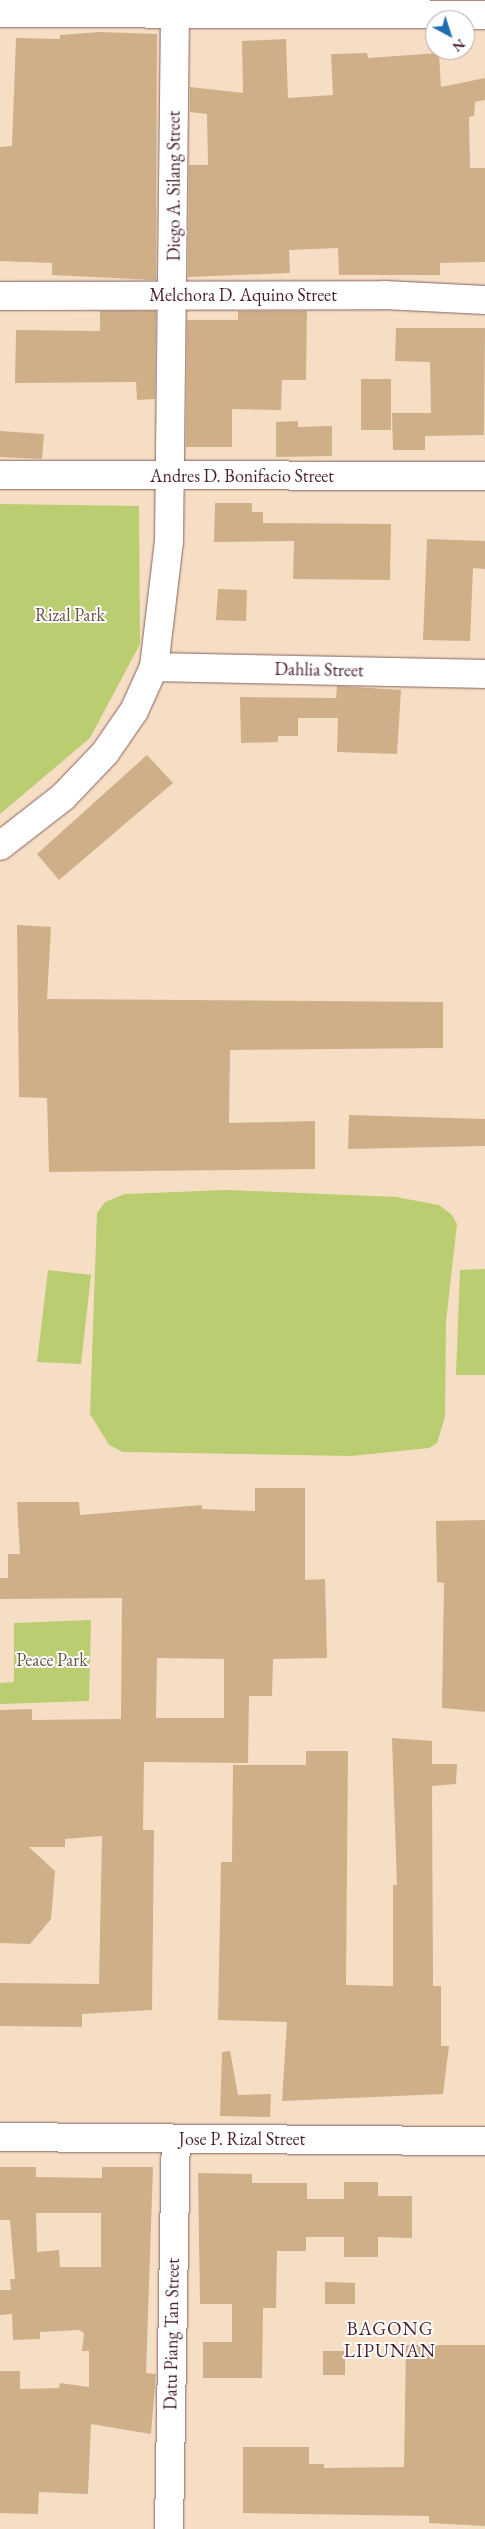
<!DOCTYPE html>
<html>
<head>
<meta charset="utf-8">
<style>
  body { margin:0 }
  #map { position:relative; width:485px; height:2529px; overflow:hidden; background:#f6dec4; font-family:"EB Garamond",serif }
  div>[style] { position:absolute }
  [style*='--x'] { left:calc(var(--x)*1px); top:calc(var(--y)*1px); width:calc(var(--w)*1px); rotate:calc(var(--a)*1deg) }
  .green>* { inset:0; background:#bacd70 }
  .building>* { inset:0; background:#cfaf88 }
  .roads { filter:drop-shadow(0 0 1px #866261) drop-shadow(0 0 1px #866261) }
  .minor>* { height:28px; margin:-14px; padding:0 14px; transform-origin:14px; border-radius:14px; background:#fff }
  span { translate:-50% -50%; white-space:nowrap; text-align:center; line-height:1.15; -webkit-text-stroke:4px #fff; paint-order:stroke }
  .street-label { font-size:18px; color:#4a1f2b }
  .park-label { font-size:18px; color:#6c5340 }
  .neighbourhood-label { font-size:19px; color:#4a1f2b; letter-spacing:1px }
  .north { position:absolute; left:425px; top:10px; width:50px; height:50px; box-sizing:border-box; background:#fff; border:1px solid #b7a5aa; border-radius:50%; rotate:140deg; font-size:14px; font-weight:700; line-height:20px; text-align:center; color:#4a1f2b }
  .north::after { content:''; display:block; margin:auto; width:18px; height:22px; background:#1f6fb2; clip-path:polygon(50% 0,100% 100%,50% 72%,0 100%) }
</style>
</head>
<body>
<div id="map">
  <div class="green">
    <div style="clip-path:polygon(0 504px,139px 506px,140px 644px,90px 738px,0 814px)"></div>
    <div style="clip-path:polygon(227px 1190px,396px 1197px,439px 1205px,452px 1215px,457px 1224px,446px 1322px,445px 1417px,437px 1443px,429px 1448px,351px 1456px,123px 1452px,109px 1445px,90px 1414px,97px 1213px,105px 1202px,125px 1194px)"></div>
    <div style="clip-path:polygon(485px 1269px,485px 1375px,456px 1375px,460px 1270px)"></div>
    <div style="clip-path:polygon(48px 1270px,91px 1275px,81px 1364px,37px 1362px)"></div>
    <div style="clip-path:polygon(91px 1620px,89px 1701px,0 1704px,0 1683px,14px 1682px,14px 1623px)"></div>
  </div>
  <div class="building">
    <div style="clip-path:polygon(100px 32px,157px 34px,156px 280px,52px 275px,52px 263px,0 261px,0 147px,12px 146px,16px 38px,60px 39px,60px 35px)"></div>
    <div style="clip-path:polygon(286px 39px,288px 98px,333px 95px,331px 54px,367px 53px,368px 58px,439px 53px,441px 87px,485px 78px,485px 100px,475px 102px,474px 116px,469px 117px,470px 168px,485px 168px,485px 262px,440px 263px,440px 275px,339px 275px,338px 248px,289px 250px,290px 273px,188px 277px,189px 165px,208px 165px,207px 114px,190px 112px,190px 87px,243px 93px,242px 41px)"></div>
    <div style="clip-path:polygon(100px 311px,156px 311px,155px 399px,137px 400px,136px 382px,15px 383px,16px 330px,100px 331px)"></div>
    <div style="clip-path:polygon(238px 311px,307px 311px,306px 380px,282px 380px,281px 410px,232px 409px,232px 447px,186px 447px,187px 320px,238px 320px)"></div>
    <div style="clip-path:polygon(396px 328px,485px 328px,484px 435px,425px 436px,425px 450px,393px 450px,392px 413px,431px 413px,430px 362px,395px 361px)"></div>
    <div style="clip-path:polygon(361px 379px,391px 379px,391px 430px,361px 430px)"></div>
    <div style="clip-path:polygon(298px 421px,298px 427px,332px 426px,332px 456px,276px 457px,276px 422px)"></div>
    <div style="clip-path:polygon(0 431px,44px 434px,42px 459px,0 457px)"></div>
    <div style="clip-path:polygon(215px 503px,252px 503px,252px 512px,263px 512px,263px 523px,391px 524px,390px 580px,293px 579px,294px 541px,214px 542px)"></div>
    <div style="clip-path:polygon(427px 539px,485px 541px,485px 569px,473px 568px,470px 641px,423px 640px)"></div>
    <div style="clip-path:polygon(218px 589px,247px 590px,246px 621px,216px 620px)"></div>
    <div style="clip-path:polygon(337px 686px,401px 690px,397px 754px,337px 752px,338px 718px,298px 718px,298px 736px,278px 736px,278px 742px,241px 743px,240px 697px,336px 698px)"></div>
    <div style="clip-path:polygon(147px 755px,173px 783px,59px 880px,37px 854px)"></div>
    <div style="clip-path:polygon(17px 925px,51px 927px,47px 999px,443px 1002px,443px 1048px,230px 1050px,229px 1123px,315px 1121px,315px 1169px,49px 1172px,47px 1098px,19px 1097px)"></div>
    <div style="clip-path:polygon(349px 1115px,485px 1119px,485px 1146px,348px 1149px)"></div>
    <div style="clip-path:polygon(evenodd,255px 1488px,305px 1488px,305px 1580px,325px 1579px,327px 1658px,273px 1659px,272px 1696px,249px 1696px,248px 1763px,144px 1762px,143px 1830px,154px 1830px,152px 2010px,82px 2014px,82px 2027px,0 2026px,0 1983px,99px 1984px,102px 1836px,65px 1839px,65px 1847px,29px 1847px,55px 1871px,51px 1919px,30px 1944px,0 1943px,0 1710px,32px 1709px,32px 1720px,121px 1719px,122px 1598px,0 1599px,0 1578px,8px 1578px,8px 1554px,20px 1554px,17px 1502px,79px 1502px,80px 1515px,202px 1505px,202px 1509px,255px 1511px,255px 1488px,157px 1658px,224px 1659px,224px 1718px,156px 1718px,157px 1658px)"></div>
    <div style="clip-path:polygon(485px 1520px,485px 1712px,442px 1708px,444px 1583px,437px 1582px,436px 1521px)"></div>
    <div style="clip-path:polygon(392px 1738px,432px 1741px,432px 1764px,457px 1764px,456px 1784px,432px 1786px,433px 1986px,441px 1986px,441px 2046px,449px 2046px,443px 2094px,282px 2101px,287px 2022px,218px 2020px,221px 1862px,232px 1862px,233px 1765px,306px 1765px,306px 1751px,348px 1751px,346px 1985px,393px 1986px,393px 1885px,397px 1885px)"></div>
    <div style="clip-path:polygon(230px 2051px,238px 2095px,271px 2094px,270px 2117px,220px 2116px,222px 2052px)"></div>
    <div style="clip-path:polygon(evenodd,0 2167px,36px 2167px,36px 2177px,102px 2178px,102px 2167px,153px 2167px,146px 2373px,156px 2374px,151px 2434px,91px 2424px,88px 2494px,39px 2492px,38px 2514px,0 2513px,0 2371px,20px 2371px,20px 2389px,59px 2388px,60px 2383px,89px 2387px,89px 2351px,82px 2351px,84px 2333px,79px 2330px,40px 2332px,40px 2339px,13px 2340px,12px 2314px,0 2315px,0 2290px,11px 2290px,10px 2279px,15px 2279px,10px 2220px,0 2220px,0 2167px,36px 2213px,101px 2213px,101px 2267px,60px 2267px,59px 2250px,37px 2252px,36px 2213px)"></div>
    <div style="clip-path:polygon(198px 2173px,252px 2174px,252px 2183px,307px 2183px,307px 2199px,344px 2199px,344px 2182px,378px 2182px,378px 2196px,412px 2196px,412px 2238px,378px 2237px,378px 2257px,344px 2257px,344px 2237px,306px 2237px,306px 2251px,277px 2251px,276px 2308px,263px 2308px,262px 2378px,203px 2378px,203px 2342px,232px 2342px,232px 2304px,200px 2304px)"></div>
    <div style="clip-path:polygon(325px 2282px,355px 2283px,355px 2304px,325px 2304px)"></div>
    <div style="clip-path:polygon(406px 2345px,485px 2345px,485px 2526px,429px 2523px,429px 2516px,243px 2513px,243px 2447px,309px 2447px,309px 2464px,324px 2464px,324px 2468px,404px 2467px)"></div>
    <div style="clip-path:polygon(323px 2351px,345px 2351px,345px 2375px,323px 2375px)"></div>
  </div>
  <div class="roads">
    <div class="minor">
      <div style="--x:0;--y:13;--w:485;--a:0.2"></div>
      <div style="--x:0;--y:296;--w:384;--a:-0.1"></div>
      <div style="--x:384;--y:295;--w:101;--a:2.8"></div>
      <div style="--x:0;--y:475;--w:485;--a:0.1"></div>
      <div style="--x:154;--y:667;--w:331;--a:1.2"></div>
      <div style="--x:0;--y:846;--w:80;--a:-37.9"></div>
      <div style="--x:63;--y:797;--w:61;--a:-46.3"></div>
      <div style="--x:105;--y:753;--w:51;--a:-55.4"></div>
      <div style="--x:134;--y:711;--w:48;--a:-65.6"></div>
      <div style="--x:154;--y:667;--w:127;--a:-83.2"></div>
      <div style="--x:169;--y:541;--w:527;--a:-89.35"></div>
      <div style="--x:0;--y:2137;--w:485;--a:0.5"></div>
      <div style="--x:169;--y:2529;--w:390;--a:-89"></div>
    </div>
  </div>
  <div class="street-label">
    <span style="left:174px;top:186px;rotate:-90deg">Diego A. Silang Street</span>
    <span style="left:243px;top:295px">Melchora D. Aquino Street</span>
    <span style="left:242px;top:476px">Andres D. Bonifacio Street</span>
    <span style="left:319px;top:670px;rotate:1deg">Dahlia Street</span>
    <span style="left:242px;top:2139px">Jose P. Rizal Street</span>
    <span style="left:172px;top:2334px;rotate:-89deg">Datu Piang Tan Street</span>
  </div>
  <div class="park-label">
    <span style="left:70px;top:615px">Rizal Park</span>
    <span style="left:52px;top:1660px">Peace Park</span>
  </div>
  <div class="neighbourhood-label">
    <span style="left:390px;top:2340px">BAGONG<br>LIPUNAN</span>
  </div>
  <div class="north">N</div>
</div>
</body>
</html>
